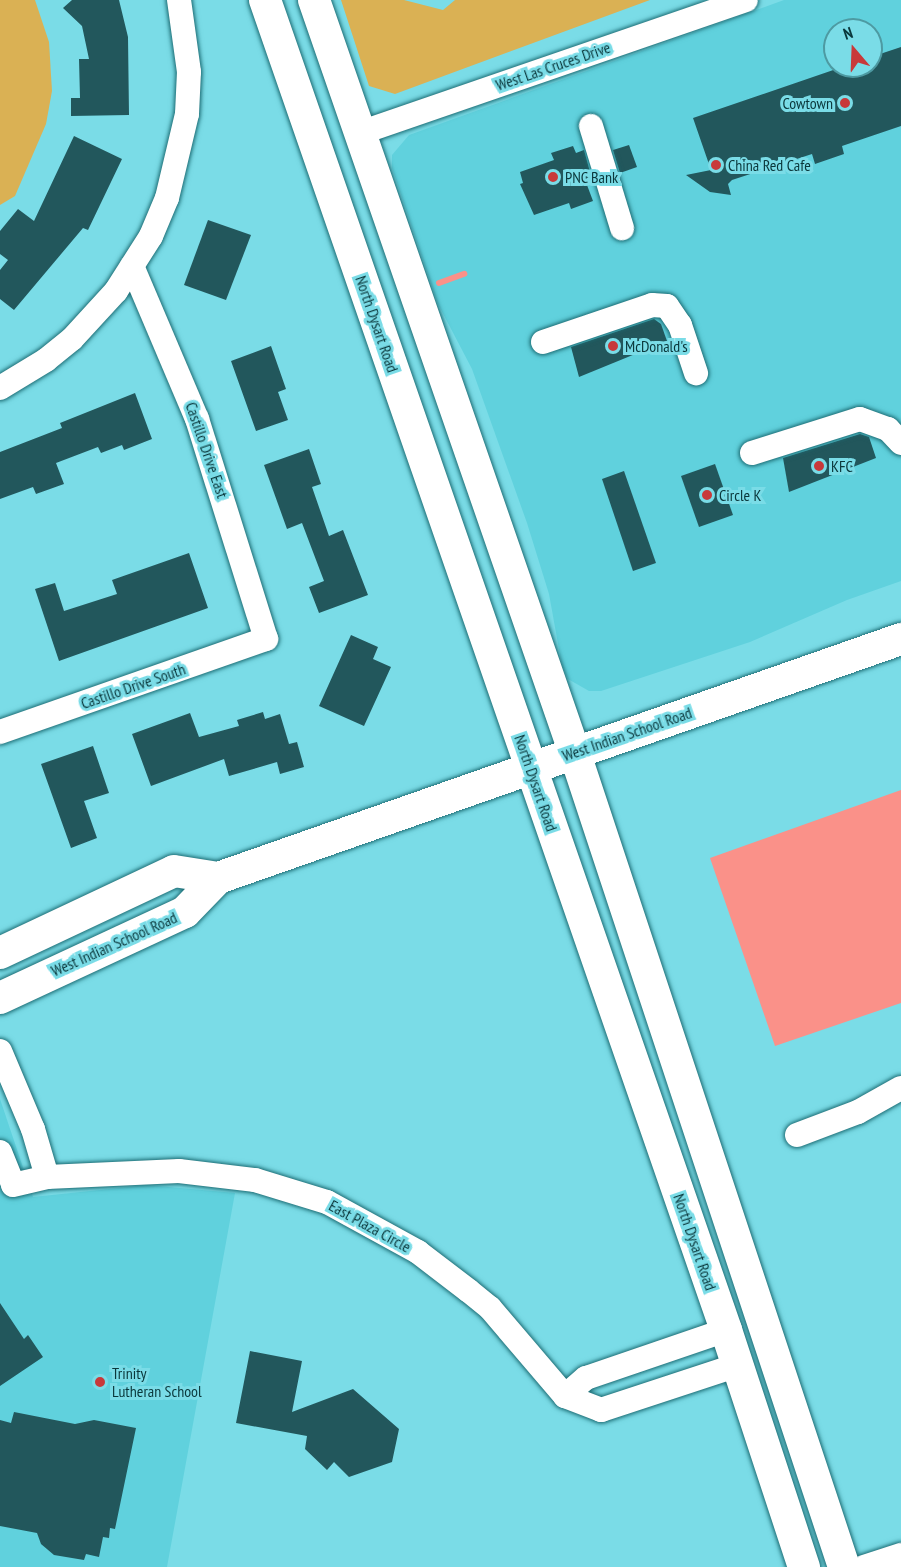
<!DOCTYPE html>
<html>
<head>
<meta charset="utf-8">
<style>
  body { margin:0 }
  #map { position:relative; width:901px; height:1567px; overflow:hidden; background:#7adce7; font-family:"PT Sans Narrow",sans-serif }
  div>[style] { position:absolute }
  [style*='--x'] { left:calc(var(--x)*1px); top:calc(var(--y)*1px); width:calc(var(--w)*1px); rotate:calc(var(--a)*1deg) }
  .built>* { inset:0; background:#60d1dd }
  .green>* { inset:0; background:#dab154 }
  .water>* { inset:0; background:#fa9189 }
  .stream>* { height:6px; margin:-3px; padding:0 3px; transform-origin:3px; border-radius:3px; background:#fa9189 }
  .building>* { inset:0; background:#22575c }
  .roads { filter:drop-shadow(0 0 2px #1d6d75) drop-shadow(0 0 2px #1d6d75) }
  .minor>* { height:24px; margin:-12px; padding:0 12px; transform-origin:12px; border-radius:12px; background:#fff }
  .major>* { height:32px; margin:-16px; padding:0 16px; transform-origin:16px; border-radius:16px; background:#fff }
  .dots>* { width:16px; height:16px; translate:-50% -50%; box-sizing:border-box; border:3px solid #7adce7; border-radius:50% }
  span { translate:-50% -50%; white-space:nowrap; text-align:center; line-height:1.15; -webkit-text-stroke:6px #7adce7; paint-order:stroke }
  .street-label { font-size:16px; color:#0a373b }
  .poi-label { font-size:16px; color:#0a373b }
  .right { translate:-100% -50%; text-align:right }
  .left { translate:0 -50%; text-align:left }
  .north { position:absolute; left:823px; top:18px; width:60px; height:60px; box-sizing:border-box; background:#7adce7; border:2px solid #4d9aa2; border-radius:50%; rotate:341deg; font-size:16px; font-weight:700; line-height:24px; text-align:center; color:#0a373b }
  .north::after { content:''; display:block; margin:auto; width:21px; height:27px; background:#c8393a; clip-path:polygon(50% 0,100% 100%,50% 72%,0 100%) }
</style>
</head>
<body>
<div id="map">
  <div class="built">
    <div style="clip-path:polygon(evenodd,784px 0,901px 0,901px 581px,847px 600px,750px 642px,601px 691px,589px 691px,568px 679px,562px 666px,549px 594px,527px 523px,472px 369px,438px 304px,392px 168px,392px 155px,409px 135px,784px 0,835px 30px,871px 30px,871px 66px,835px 66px,835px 30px)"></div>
    <div style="clip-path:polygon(0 1099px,33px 1197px,147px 1185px,235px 1193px,167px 1567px,0 1567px)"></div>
  </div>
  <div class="green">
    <div style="clip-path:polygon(0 0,35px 0,49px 42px,52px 91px,46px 124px,15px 196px,0 205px)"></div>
    <div style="clip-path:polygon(341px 0,404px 0,443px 10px,455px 0,650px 0,395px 94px,369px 86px)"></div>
  </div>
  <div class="water">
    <div style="clip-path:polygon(901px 790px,901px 1003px,775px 1046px,710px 858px)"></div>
  </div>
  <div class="stream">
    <div style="--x:439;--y:283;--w:27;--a:-20"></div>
  </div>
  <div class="building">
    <div style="clip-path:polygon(72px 0,119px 0,128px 37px,129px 115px,71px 116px,71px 98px,80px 98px,79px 59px,89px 59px,82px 26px,63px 8px)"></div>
    <div style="clip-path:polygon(901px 47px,901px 126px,842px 146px,844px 154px,815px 164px,812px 154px,732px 180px,728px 184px,731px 195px,710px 192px,686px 175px,711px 170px,693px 118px,845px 66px,871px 66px,871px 57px)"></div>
    <div style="clip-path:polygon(74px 136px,122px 159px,88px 230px,83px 228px,14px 310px,0 299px,0 270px,8px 260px,0 254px,0 231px,18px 209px,34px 221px)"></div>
    <div style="clip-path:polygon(629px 145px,637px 167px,620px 173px,613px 150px)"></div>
    <div style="clip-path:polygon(573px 146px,576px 153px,584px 150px,593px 183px,587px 185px,593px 201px,571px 209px,569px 203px,534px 215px,520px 184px,523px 183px,520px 172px,554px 160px,551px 153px)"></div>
    <div style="clip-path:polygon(208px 220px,251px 235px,226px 300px,184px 285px)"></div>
    <div style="clip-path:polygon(654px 319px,661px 324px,667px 341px,579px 377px,571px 347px)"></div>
    <div style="clip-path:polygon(271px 346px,286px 389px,278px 392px,288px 420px,256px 431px,231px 361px)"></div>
    <div style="clip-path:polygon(135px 393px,152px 439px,124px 450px,122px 445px,101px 453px,98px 447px,56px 463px,64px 484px,36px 494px,33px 487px,0 499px,0 452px,62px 428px,60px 423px)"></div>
    <div style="clip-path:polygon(860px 434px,869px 437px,876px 458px,789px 492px,783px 458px)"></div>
    <div style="clip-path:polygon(309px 449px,321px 484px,312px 487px,329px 536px,343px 530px,368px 595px,319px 613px,309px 587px,324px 581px,302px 523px,287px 529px,264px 465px)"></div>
    <div style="clip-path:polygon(715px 464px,733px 515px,699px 527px,681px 476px)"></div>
    <div style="clip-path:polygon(624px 471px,656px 563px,633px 571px,602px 479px)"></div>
    <div style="clip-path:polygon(189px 553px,208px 608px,59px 661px,35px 589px,55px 583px,64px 611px,117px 594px,112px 580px)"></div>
    <div style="clip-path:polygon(351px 635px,378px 647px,373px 659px,391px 667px,364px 726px,319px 706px)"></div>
    <div style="clip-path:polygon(263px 712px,265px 719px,280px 714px,289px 744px,297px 742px,304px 767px,280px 774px,277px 762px,229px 776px,224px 759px,151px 786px,132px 734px,190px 713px,199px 737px,239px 726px,237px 720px)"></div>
    <div style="clip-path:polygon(93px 746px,109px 793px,84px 801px,97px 838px,71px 848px,41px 764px)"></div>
    <div style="clip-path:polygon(0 1303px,24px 1339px,28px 1335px,43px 1357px,0 1386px)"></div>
    <div style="clip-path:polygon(250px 1351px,302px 1361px,292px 1412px,353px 1389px,399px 1429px,392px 1462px,349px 1477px,334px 1462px,327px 1470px,305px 1449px,307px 1436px,236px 1423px)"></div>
    <div style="clip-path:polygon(14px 1412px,75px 1424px,94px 1420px,136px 1428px,115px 1529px,110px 1528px,109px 1538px,103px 1537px,99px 1557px,86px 1554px,84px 1560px,54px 1555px,41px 1544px,37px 1533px,0 1526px,0 1420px,11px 1423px)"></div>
  </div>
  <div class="roads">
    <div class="minor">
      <div style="--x:591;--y:126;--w:107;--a:73.1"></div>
      <div style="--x:360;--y:133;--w:408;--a:-19"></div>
      <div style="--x:543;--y:342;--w:115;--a:-18.7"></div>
      <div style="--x:652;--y:305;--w:15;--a:4"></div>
      <div style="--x:667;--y:306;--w:23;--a:56"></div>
      <div style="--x:680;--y:325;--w:51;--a:71.6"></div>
      <div style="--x:0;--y:388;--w:54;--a:-31.3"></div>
      <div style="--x:46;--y:360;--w:33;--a:-39"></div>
      <div style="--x:72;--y:339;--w:65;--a:-47.5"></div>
      <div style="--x:116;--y:291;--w:65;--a:-57.5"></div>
      <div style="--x:151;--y:236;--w:41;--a:-67.2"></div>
      <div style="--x:167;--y:198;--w:86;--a:-76.6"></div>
      <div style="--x:187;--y:114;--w:42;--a:-87.3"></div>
      <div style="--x:189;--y:72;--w:73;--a:-97.9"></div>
      <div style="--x:752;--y:453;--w:113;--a:-17.5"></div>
      <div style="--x:860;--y:419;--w:30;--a:20"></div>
      <div style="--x:888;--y:429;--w:19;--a:47"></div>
      <div style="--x:0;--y:732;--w:282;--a:-19.3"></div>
      <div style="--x:266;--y:639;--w:231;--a:-107.4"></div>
      <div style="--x:197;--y:419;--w:166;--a:-113"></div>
      <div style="--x:0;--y:1051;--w:85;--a:67.1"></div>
      <div style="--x:33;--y:1129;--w:50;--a:73.7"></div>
      <div style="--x:797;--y:1135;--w:65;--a:-20.7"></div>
      <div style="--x:858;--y:1112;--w:49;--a:-29.2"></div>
      <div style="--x:0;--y:1152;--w:35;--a:68"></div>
      <div style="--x:13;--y:1185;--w:35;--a:-13"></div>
      <div style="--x:47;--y:1177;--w:132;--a:-2.6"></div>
      <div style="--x:179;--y:1171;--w:77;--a:6.8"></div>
      <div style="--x:255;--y:1180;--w:75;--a:17"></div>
      <div style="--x:327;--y:1202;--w:104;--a:28.8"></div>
      <div style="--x:418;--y:1252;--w:64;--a:37.4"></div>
      <div style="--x:469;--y:1291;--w:27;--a:39"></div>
      <div style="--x:490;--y:1308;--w:116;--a:49.6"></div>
      <div style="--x:565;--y:1396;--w:39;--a:21"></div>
      <div style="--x:601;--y:1410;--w:144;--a:-18.2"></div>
      <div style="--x:565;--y:1396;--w:28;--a:-41"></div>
      <div style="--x:586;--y:1378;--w:148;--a:-18.9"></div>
      <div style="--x:864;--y:1567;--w:39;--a:-18"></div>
    </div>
    <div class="major">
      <div style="--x:265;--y:0;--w:1408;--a:70.88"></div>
      <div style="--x:726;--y:1330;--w:250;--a:71.8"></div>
      <div style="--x:314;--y:0;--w:795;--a:70.9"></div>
      <div style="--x:574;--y:751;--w:860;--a:71.69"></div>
      <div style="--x:0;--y:953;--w:192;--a:-25.2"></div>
      <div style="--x:174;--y:871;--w:45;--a:9"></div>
      <div style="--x:0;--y:998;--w:204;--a:-24.9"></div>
      <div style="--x:185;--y:912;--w:47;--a:-45.9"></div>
      <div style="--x:218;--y:878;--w:724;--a:-19.29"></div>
    </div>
  </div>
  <div class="dots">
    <div style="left:845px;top:103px;background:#c8393a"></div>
    <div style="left:716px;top:165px;background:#c8393a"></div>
    <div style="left:553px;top:177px;background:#c8393a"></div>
    <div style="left:613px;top:346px;background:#c8393a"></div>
    <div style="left:819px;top:466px;background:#c8393a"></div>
    <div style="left:707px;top:495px;background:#c8393a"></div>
    <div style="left:100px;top:1382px;background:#c8393a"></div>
  </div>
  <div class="street-label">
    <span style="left:553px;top:66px;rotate:-19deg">West Las Cruces Drive</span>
    <span style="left:377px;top:324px;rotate:71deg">North Dysart Road</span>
    <span style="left:207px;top:450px;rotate:71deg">Castillo Drive East</span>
    <span style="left:133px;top:686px;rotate:-19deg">Castillo Drive South</span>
    <span style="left:627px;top:734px;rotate:-19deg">West Indian School Road</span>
    <span style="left:536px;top:783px;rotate:71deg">North Dysart Road</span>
    <span style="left:114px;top:944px;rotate:-24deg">West Indian School Road</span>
    <span style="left:370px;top:1226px;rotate:29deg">East Plaza Circle</span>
    <span style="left:695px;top:1242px;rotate:71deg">North Dysart Road</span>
  </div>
  <div class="poi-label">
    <span class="right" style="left:833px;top:103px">Cowtown</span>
    <span class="left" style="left:728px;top:165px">China Red Cafe</span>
    <span class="left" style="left:565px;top:177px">PNC Bank</span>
    <span class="left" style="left:625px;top:346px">McDonald's</span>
    <span class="left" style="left:831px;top:466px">KFC</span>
    <span class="left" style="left:719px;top:495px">Circle K</span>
    <span class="left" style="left:112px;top:1382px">Trinity<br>Lutheran School</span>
  </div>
  <div class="north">N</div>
</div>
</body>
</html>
